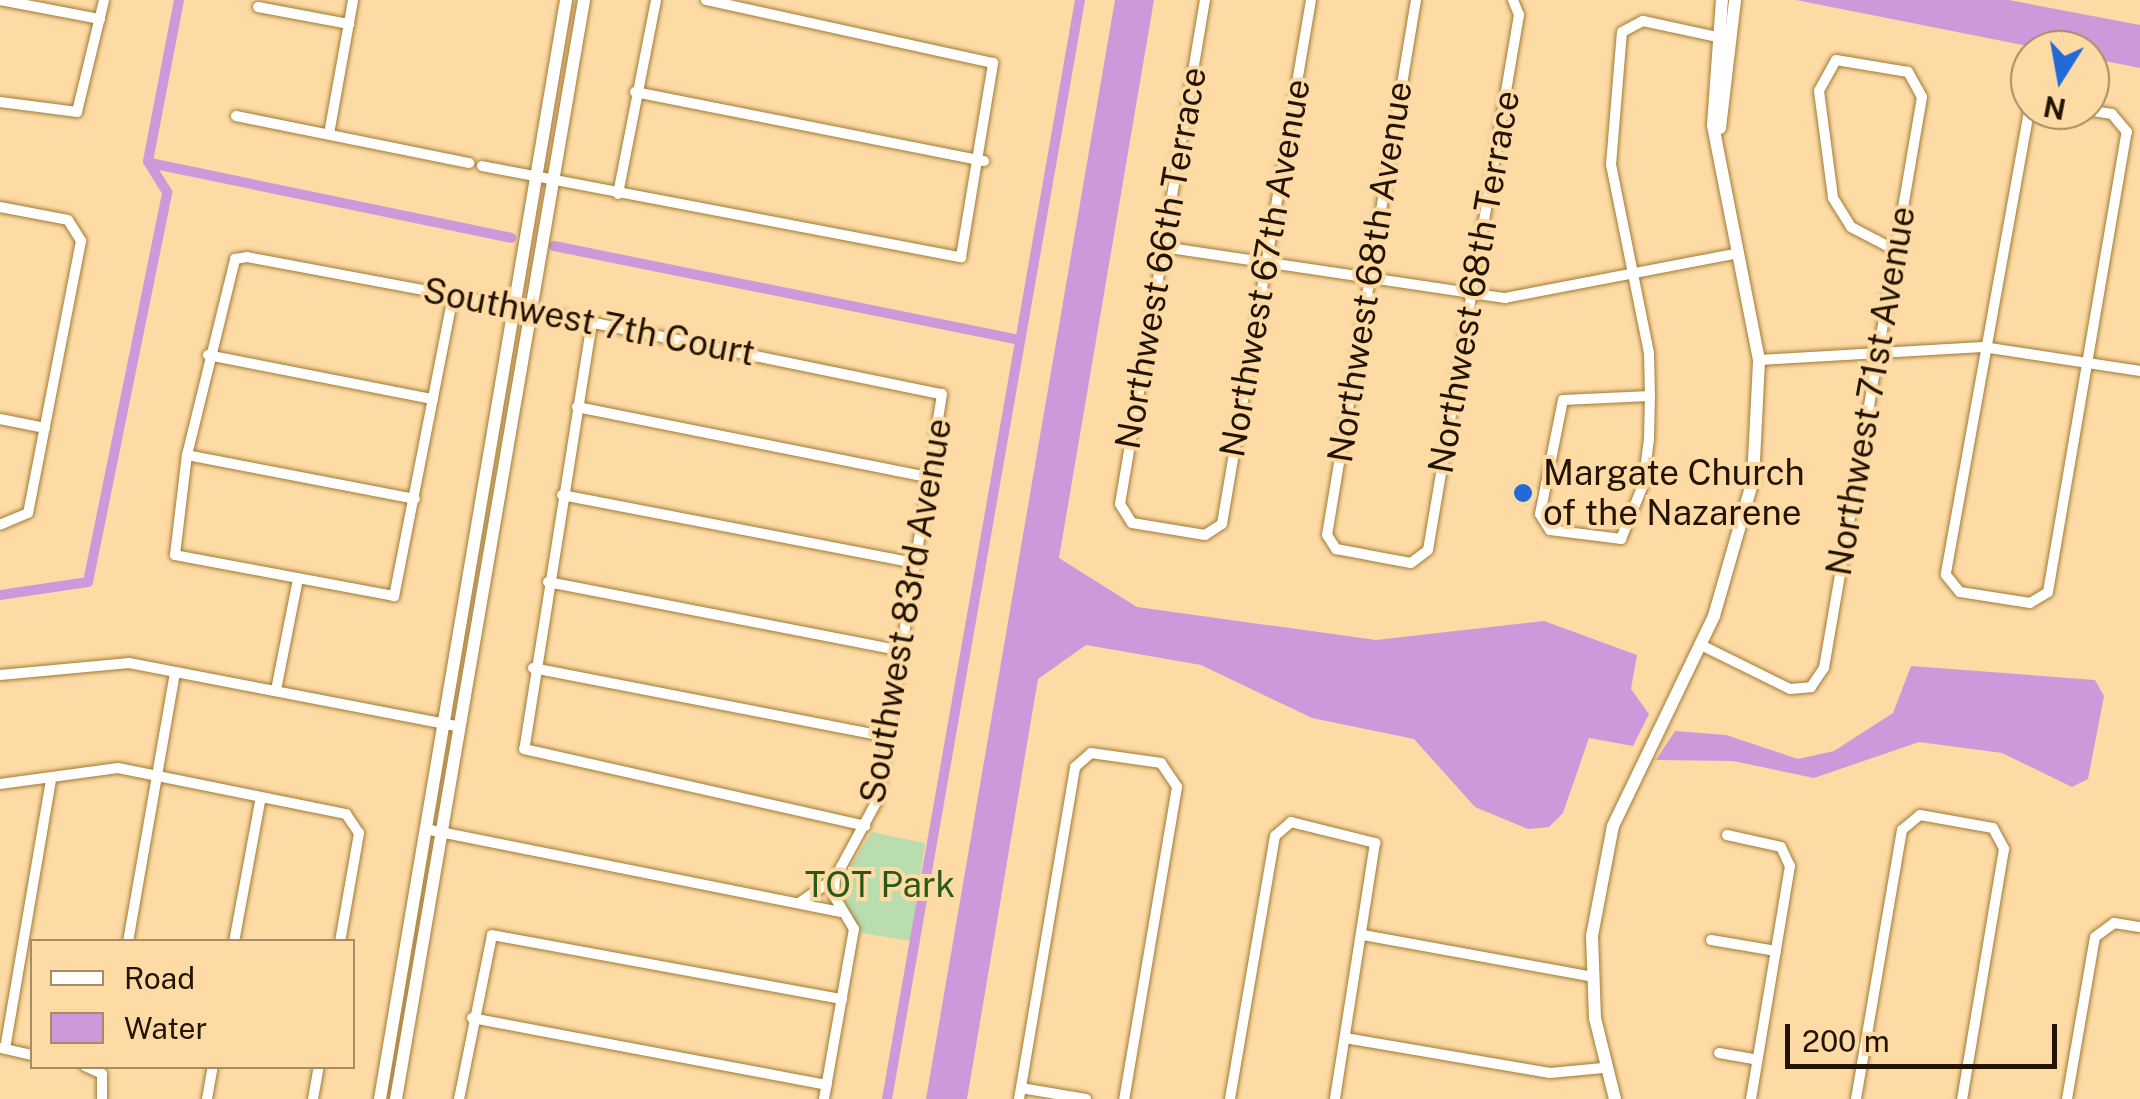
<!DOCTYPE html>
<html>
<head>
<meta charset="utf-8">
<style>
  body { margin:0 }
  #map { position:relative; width:2140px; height:1099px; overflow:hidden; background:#fedba5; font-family:"Public Sans",sans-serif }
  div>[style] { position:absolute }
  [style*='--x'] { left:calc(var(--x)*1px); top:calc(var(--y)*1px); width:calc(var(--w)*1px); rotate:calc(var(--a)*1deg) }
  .green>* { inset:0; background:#b9ddaf }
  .water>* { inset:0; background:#cd99db }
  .canal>* { height:10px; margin:-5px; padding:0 5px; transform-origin:5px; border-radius:5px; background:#cd99db }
  .roads { filter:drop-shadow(0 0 2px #a17a34) drop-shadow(0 0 2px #a17a34) }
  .minor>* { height:10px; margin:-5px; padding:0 5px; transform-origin:5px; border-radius:5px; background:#fff }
  .tertiary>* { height:12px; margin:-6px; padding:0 6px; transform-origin:6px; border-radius:6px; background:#fff }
  .dots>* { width:28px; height:28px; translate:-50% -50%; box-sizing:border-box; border:5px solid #fedba5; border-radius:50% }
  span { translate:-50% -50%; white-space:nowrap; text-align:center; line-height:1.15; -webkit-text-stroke:8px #fedba5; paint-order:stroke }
  .street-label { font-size:35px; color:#231400 }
  .poi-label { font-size:35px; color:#231400 }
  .left { translate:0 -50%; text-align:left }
  .park-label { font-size:35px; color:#285918 }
  .legend { position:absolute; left:30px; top:939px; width:325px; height:130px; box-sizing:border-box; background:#fedba5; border:2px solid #a68b63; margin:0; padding:12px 18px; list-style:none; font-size:30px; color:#231400 }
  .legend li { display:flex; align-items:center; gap:20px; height:50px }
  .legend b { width:50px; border:2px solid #a68b63 }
  .north { position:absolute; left:2010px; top:30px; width:100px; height:100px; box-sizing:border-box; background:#fedba5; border:2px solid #a68b63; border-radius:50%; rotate:191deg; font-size:28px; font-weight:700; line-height:40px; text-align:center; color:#231400 }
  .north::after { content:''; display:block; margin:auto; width:35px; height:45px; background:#226bd6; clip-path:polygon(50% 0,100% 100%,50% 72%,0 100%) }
  .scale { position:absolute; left:1785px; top:1024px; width:272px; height:45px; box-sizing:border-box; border:5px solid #231400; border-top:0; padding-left:12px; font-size:30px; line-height:35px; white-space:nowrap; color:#231400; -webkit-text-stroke:8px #fedba5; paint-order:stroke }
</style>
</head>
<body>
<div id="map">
  <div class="green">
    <div style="clip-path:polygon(872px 832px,925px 843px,911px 941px,862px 933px,842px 905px,839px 884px)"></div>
  </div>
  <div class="water">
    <div style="clip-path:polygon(1115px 0,1154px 0,1059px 558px,1137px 607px,1376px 640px,1544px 621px,1637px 655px,1631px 689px,1649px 714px,1633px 746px,1589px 738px,1563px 813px,1549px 827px,1528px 829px,1475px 807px,1414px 739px,1312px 718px,1201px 665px,1086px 645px,1038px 679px,967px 1099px,926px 1099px)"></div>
    <div style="clip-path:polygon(1796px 0,2009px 0,2140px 25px,2140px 68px,2090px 58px,2090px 50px,2048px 50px)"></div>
    <div style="clip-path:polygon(1911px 666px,2095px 680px,2104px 696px,2088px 779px,2072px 787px,2002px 753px,1919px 742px,1814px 778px,1733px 761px,1656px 760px,1675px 731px,1726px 735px,1798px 759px,1834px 751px,1893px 713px)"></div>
  </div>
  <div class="canal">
    <div style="--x:150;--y:163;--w:369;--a:11.7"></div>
    <div style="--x:554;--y:246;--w:472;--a:11.4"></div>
    <div style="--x:0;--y:595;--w:89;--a:-8.4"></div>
    <div style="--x:88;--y:582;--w:398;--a:-78.5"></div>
    <div style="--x:167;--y:192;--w:36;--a:-122"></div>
    <div style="--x:148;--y:161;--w:164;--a:-79.1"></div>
    <div style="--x:887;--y:1099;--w:1116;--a:-80.04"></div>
  </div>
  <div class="roads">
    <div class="minor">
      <div style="--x:0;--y:0;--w:102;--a:10.8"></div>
      <div style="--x:1205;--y:0;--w:511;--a:99.57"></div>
      <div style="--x:1120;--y:504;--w:22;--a:58"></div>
      <div style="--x:1132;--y:523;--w:74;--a:9.3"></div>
      <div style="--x:1205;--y:535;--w:20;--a:-33"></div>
      <div style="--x:1222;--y:524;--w:532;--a:-80.36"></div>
      <div style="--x:1416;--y:0;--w:542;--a:99.44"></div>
      <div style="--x:1327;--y:535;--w:17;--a:57"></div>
      <div style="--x:1336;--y:549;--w:76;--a:10.6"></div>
      <div style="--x:1411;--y:563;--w:21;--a:-37"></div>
      <div style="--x:1428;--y:550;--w:543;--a:-80.35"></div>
      <div style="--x:1519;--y:15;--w:16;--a:-112"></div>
      <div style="--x:258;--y:7;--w:93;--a:10.6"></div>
      <div style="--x:635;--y:92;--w:356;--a:11.2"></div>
      <div style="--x:0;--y:102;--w:78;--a:7.4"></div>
      <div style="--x:77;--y:112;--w:115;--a:-76.4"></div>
      <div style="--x:2030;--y:106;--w:476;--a:100.2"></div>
      <div style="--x:1946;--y:575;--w:22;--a:51"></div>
      <div style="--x:1960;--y:592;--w:71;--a:8.9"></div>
      <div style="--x:2030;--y:603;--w:21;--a:-31"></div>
      <div style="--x:2048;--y:592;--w:467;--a:-80.3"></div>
      <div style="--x:2127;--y:132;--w:23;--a:-130"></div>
      <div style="--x:2112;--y:114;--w:24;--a:-171"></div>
      <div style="--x:236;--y:116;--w:238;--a:11.4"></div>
      <div style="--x:329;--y:134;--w:136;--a:-79.8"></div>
      <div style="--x:482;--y:166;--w:488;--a:10.8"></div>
      <div style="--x:961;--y:257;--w:197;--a:-80.6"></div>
      <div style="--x:993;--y:63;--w:294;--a:-167.6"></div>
      <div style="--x:618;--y:194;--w:198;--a:-78.9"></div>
      <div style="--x:0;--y:207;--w:69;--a:10.8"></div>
      <div style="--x:68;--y:220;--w:25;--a:58"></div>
      <div style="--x:81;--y:241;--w:277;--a:101"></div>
      <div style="--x:28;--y:513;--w:30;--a:157"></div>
      <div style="--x:1163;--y:247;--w:346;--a:8.5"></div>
      <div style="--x:1505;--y:298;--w:238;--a:-10.9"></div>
      <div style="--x:453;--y:296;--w:306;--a:101.1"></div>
      <div style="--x:394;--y:596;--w:223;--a:-169.4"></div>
      <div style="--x:175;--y:555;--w:101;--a:-83.2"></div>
      <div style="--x:187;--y:455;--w:202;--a:-76.2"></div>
      <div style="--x:235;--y:259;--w:12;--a:-9"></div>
      <div style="--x:247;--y:257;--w:289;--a:10.6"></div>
      <div style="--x:531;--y:310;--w:419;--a:11.6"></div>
      <div style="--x:942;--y:394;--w:410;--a:99"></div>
      <div style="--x:878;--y:799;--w:90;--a:118.6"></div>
      <div style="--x:835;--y:878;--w:44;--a:145.2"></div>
      <div style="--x:592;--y:322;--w:432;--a:99"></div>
      <div style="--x:524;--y:749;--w:350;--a:12.7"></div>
      <div style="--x:208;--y:355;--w:229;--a:11.1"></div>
      <div style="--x:1759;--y:360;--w:224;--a:-3.3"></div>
      <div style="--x:1983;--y:347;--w:159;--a:8.7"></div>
      <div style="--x:1650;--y:396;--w:87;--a:177.4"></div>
      <div style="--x:1563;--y:400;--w:116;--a:101.4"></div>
      <div style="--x:1540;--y:514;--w:19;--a:58"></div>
      <div style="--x:1550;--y:530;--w:72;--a:7.2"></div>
      <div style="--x:1621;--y:539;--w:58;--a:-67.8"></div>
      <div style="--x:1643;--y:485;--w:46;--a:-82.6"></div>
      <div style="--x:1649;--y:439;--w:43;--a:-88.7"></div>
      <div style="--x:1650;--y:396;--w:43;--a:-91.3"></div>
      <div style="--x:1649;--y:353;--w:192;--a:-101.4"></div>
      <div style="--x:1611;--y:165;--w:133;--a:-85.3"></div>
      <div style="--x:1622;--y:32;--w:24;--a:-28"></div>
      <div style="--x:1643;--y:21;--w:86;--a:12.1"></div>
      <div style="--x:577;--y:407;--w:361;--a:11.3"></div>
      <div style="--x:0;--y:419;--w:46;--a:11.3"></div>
      <div style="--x:187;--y:455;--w:232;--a:10.9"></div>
      <div style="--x:562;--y:495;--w:360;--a:10.9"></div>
      <div style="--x:548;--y:582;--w:362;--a:11"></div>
      <div style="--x:1701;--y:645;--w:99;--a:26.3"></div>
      <div style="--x:1790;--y:689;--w:21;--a:-5"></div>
      <div style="--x:1811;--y:687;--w:23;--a:-56"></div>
      <div style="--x:1824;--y:668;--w:579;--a:-80.26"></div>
      <div style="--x:1922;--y:97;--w:29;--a:-119"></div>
      <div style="--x:1908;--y:72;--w:73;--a:-170.5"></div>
      <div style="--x:1836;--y:60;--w:35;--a:119"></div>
      <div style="--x:1819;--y:91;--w:108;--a:82.5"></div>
      <div style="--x:1833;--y:198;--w:34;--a:58"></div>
      <div style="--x:1851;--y:227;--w:50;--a:27.6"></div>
      <div style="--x:533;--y:668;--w:361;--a:11"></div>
      <div style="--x:0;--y:675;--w:130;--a:-5.3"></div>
      <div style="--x:129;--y:663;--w:337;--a:10.9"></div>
      <div style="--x:276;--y:690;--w:108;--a:-78.8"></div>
      <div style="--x:0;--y:784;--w:119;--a:-7.7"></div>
      <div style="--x:118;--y:768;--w:233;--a:11.4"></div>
      <div style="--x:346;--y:814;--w:23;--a:56"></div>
      <div style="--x:359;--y:833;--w:111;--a:99.9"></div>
      <div style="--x:425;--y:829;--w:423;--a:11.3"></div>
      <div style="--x:1727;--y:835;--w:55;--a:12.5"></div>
      <div style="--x:1781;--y:847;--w:21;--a:65"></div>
      <div style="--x:1790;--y:866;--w:236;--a:99.5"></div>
      <div style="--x:1363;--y:935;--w:234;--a:10.3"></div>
      <div style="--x:1711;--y:940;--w:66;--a:9.6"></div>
      <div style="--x:128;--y:942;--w:274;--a:-80.1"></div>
      <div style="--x:234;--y:942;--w:147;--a:-79.5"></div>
      <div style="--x:472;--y:1018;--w:361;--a:10.7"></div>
      <div style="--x:1345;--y:1038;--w:208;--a:9.7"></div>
      <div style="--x:1550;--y:1073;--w:53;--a:-5.4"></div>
      <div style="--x:1;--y:1048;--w:32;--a:13"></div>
      <div style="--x:5;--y:1049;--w:272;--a:-80.3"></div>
      <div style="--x:1719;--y:1053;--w:39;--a:10"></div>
      <div style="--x:85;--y:1066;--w:19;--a:25"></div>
      <div style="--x:102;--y:1074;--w:25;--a:90"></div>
      <div style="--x:1021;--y:1088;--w:66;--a:9.6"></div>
      <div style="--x:207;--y:1099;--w:34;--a:-80"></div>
      <div style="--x:313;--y:1099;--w:34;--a:-80"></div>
      <div style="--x:459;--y:1099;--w:167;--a:-78.6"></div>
      <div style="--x:492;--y:935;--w:356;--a:10.4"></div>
      <div style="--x:824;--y:1099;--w:173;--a:-80"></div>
      <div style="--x:854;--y:929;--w:39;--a:-121"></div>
      <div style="--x:834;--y:896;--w:17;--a:-87"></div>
      <div style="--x:1019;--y:1099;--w:337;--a:-80.4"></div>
      <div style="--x:1075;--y:767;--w:21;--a:-41"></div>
      <div style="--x:1091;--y:753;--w:71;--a:8.1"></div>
      <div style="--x:1161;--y:763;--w:29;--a:56"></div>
      <div style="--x:1177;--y:787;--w:316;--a:99.6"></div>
      <div style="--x:1230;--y:1099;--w:267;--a:-80.3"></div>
      <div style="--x:1275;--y:836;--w:21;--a:-41"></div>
      <div style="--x:1291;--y:822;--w:87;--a:14"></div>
      <div style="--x:1375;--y:843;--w:259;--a:98.9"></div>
      <div style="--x:1856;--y:1099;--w:273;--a:-80.3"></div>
      <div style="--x:1902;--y:830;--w:23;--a:-40"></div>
      <div style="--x:1920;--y:815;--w:74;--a:10.1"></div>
      <div style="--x:1993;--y:828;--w:24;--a:62"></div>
      <div style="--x:2004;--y:849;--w:254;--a:99.5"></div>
      <div style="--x:2067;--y:1099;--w:164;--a:-80.2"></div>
      <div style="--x:2095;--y:937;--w:24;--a:-36"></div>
      <div style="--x:2114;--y:923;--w:26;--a:9"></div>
    </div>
    <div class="tertiary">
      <div style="--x:1720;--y:128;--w:129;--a:-83.3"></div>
      <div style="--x:380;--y:1099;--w:1115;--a:-80.39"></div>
      <div style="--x:396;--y:1099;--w:1115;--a:-80.29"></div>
      <div style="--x:1615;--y:1099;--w:83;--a:-103.9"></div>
      <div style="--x:1595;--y:1018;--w:82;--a:-92.1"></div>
      <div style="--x:1592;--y:936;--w:112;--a:-79.2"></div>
      <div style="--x:1613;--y:826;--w:233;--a:-64.3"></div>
      <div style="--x:1714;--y:616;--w:141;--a:-74"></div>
      <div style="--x:1753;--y:480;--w:120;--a:-87.1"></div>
      <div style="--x:1759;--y:360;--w:239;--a:-101.1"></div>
      <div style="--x:1713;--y:125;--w:125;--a:-85.9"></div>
    </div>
  </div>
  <div class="dots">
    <div style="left:1523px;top:493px;background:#226bd6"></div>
  </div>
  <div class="street-label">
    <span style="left:1161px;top:258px;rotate:-80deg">Northwest 66th Terrace</span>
    <span style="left:1265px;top:268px;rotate:-80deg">Northwest 67th Avenue</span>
    <span style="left:1370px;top:272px;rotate:-81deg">Northwest 68th Avenue</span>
    <span style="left:1474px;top:282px;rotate:-80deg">Northwest 68th Terrace</span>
    <span style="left:589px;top:322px;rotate:11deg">Southwest 7th Court</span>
    <span style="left:1871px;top:391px;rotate:-80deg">Northwest 71st Avenue</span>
    <span style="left:906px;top:611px;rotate:-80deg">Southwest 83rd Avenue</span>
  </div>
  <div class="poi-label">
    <span class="left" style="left:1543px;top:493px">Margate Church<br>of the Nazarene</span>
  </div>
  <div class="park-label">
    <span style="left:880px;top:885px">TOT Park</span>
  </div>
  <ul class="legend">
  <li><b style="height:12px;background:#fff"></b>Road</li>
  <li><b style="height:28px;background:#cd99db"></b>Water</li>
  </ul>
  <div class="north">N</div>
  <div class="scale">200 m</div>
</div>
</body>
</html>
